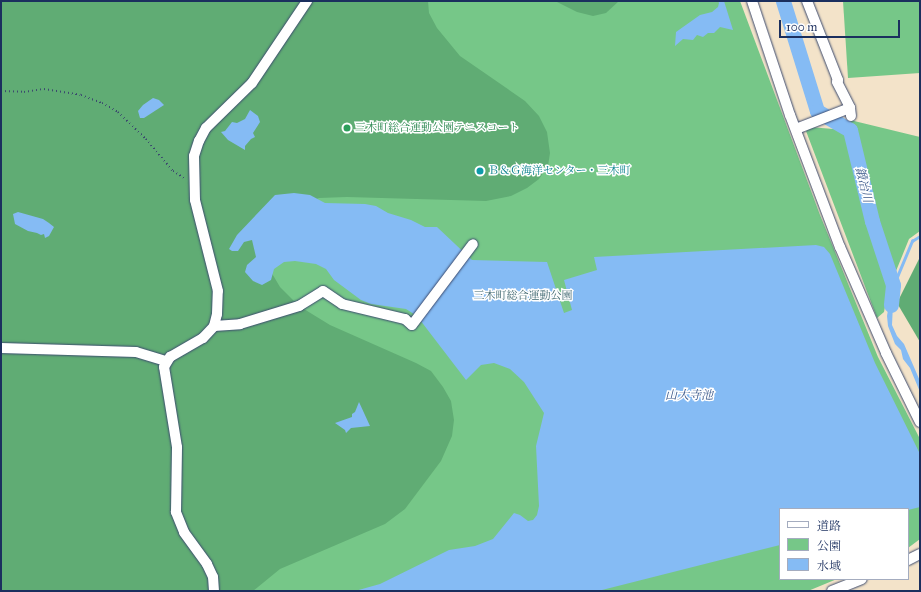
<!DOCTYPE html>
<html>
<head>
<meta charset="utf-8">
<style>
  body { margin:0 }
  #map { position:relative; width:921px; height:592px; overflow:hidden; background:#f3e3c9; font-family:"IM FELL Great Primer","Noto Serif JP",serif }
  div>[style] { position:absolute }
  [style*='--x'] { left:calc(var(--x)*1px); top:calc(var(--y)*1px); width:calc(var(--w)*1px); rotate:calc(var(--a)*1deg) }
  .green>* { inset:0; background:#76c788 }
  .forest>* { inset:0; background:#60ac74 }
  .water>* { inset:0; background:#85bbf4 }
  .stream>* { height:2.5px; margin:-1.25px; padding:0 1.25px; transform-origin:1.25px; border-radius:1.25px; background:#85bbf4 }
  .river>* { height:15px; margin:-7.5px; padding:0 7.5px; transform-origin:7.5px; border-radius:7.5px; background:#85bbf4 }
  .path>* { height:1.5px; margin-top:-0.75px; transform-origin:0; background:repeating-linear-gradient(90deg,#3b4a6e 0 1px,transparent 0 4px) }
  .roads { filter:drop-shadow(0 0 1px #3b4a6e) drop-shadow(0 0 1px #3b4a6e) }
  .minor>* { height:10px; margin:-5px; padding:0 5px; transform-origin:5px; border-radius:5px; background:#fff }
  .dots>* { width:11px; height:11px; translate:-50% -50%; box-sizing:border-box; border:2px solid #fff; border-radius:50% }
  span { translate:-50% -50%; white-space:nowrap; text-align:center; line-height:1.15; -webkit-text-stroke:3px #fff; paint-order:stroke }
  .leisure-label { font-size:11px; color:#27864d }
  .left { translate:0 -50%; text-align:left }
  .culture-label { font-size:11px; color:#0d838f }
  .park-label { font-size:11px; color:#3b646d }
  .water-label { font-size:12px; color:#3b598b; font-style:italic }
  .frame { position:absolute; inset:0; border:2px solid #1b2f5e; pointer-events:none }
  .legend { position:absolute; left:779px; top:508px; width:130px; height:72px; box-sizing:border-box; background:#fff; border:1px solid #a4acbf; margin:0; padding:5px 7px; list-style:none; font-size:12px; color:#1b2f5e }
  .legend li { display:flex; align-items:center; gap:8px; height:20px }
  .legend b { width:20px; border:1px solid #a4acbf }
  .scale { position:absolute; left:779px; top:20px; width:121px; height:18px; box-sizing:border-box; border:2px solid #1b2f5e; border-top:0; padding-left:5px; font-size:12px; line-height:14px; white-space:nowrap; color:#1b2f5e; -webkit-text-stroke:3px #fff; paint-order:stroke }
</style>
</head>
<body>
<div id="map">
  <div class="green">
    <div style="clip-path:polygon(327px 1px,740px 1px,820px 215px,878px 357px,920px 439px,920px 539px,908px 548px,908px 509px,780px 509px,780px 579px,837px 579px,808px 591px,223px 591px,220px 336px)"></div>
    <div style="clip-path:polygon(843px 1px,920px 1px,920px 73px,848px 78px)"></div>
    <div style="clip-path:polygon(850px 120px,920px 137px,920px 231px,909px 239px,894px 276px,876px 220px,858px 144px)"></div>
    <div style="clip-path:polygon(809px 127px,846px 130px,871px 229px,889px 285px,884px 312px,877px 318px,806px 131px,808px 130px)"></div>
  </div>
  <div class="forest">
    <div style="clip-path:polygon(1px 1px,428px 1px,429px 13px,437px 28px,460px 56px,525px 101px,539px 116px,547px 132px,550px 153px,548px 166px,539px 179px,527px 188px,511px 196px,486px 201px,347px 197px,319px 198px,294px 207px,267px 265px,280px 287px,299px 306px,330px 325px,416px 363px,431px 371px,443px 387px,451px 401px,454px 420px,452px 436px,441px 461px,405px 509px,385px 524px,280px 569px,253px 591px,1px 591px)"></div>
    <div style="clip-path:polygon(555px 1px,619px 1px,606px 13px,593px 16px,577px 12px)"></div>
    <div style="clip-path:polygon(920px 257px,920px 342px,897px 303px)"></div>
  </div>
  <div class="water">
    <div style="clip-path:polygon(718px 1px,724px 1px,733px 30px,720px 27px,714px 33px,708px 33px,703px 37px,697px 35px,693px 40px,683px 39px,675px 46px,676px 32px,700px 15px,712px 12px,718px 7px,719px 3px)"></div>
    <div style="clip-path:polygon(153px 98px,159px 100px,164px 105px,144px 118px,140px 118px,138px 111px,143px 105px)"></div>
    <div style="clip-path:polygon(250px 110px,258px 116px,260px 122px,253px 133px,255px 137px,251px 139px,245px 146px,245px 150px,228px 140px,221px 132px,225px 131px,232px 122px,237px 123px,245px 119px)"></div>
    <div style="clip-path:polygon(294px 193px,310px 195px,325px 203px,365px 204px,376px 206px,388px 213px,411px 220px,425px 227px,437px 227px,472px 260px,547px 262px,564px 313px,572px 310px,564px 280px,597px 270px,594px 257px,816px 245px,824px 247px,830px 254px,875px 363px,920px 454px,920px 507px,908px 510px,780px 509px,780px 545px,598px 591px,355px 591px,380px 584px,449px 550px,475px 546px,493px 539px,514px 513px,520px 515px,528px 521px,533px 520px,537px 515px,539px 506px,536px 446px,544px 413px,524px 382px,510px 369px,494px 363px,481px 365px,466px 380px,417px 316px,406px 309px,371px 304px,361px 300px,334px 280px,326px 269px,316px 264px,295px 261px,284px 262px,274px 269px,271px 280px,262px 285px,253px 281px,245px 272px,247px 265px,256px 257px,252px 240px,244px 242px,238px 251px,232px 251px,229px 249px,237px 235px,275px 195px)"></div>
    <div style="clip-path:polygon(18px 212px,43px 219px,49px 223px,54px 227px,49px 236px,45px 238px,44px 234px,41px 235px,37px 233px,28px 231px,15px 224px,13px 214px)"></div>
    <div style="clip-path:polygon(894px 284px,892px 325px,897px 336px,904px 344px,920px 381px,920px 392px,910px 368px,903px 359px,901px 350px,895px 344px,888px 326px,887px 316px,892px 285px)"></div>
    <div style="clip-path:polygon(359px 402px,370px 426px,351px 428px,346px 433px,345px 430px,335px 423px,352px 417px,352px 414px,355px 412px)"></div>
  </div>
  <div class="stream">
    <div style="--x:894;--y:284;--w:47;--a:-67.3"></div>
    <div style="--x:912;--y:241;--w:9;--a:-32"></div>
  </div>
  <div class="river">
    <div style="--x:783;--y:1;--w:115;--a:72.8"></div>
    <div style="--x:817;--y:111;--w:38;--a:30"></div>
    <div style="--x:850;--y:130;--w:94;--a:76.4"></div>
    <div style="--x:872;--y:221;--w:67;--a:71.8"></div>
    <div style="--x:893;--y:285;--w:20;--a:96"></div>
  </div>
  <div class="path">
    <div style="--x:1;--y:91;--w:23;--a:2"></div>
    <div style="--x:24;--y:92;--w:20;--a:-9"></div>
    <div style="--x:44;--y:89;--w:37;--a:9"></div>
    <div style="--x:81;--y:95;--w:22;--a:21"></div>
    <div style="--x:102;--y:103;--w:18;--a:29"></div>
    <div style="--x:118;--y:112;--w:39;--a:44"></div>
    <div style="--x:146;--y:139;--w:42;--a:49.8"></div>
    <div style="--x:173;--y:171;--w:15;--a:32"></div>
  </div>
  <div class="roads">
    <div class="minor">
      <div style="--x:752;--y:1;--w:120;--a:71.6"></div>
      <div style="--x:790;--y:115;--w:141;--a:69.3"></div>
      <div style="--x:840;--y:247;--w:116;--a:66.5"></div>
      <div style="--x:886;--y:353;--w:77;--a:63.8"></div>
      <div style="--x:807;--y:1;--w:85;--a:68.6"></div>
      <div style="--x:838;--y:80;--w:2;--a:117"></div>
      <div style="--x:837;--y:82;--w:29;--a:63"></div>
      <div style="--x:850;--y:108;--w:8;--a:83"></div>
      <div style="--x:796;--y:129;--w:58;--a:-21.3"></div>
      <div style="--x:214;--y:326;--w:26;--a:-4"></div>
      <div style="--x:240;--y:324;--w:62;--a:-17"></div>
      <div style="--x:299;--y:306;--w:28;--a:-32"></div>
      <div style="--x:323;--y:291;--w:23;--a:34"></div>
      <div style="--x:342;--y:304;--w:65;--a:13.4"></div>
      <div style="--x:405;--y:319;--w:9;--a:41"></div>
      <div style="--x:412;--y:325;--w:101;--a:-53"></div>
      <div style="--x:1;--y:348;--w:135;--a:1.7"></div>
      <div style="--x:136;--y:352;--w:31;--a:17"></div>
      <div style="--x:908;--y:560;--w:13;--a:-27"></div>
      <div style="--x:214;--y:591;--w:14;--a:-94"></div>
      <div style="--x:213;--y:577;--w:14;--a:-115"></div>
      <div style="--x:207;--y:564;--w:39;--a:-126"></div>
      <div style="--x:184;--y:532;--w:22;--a:-112"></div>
      <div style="--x:176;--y:512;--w:65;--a:-89.1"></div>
      <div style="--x:177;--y:447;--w:81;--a:-99.2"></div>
      <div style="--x:164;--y:367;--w:12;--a:-59"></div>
      <div style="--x:170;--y:357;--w:38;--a:-30"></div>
      <div style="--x:203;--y:338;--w:16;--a:-47"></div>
      <div style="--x:214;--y:326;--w:12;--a:-76"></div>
      <div style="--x:217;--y:314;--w:23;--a:-88"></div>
      <div style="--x:218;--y:291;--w:94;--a:-104.2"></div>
      <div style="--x:195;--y:200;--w:44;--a:-91.3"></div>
      <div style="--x:194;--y:156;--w:16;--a:-72"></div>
      <div style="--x:199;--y:141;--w:15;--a:-62"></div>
      <div style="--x:206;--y:128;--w:64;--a:-44.4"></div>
      <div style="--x:252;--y:83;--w:99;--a:-56.1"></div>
      <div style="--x:832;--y:591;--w:32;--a:-22"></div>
    </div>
  </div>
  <div class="dots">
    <div style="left:347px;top:128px;background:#2e9e5b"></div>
    <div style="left:480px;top:171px;background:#0f9aa8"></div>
  </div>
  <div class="leisure-label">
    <span class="left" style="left:355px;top:128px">三木町総合運動公園テニスコート</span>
  </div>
  <div class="culture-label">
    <span class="left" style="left:488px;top:171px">Ｂ＆Ｇ海洋センター・三木町</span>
  </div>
  <div class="park-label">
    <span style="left:523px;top:296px">三木町総合運動公園</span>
  </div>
  <div class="water-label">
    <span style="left:863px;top:185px;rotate:76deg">鍛冶川</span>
    <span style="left:689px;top:396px">山大寺池</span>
  </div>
  <div class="frame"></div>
  <ul class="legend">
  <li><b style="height:5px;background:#fff"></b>道路</li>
  <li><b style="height:11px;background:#76c788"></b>公園</li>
  <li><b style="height:11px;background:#85bbf4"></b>水域</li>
  </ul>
  <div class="scale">100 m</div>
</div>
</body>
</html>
